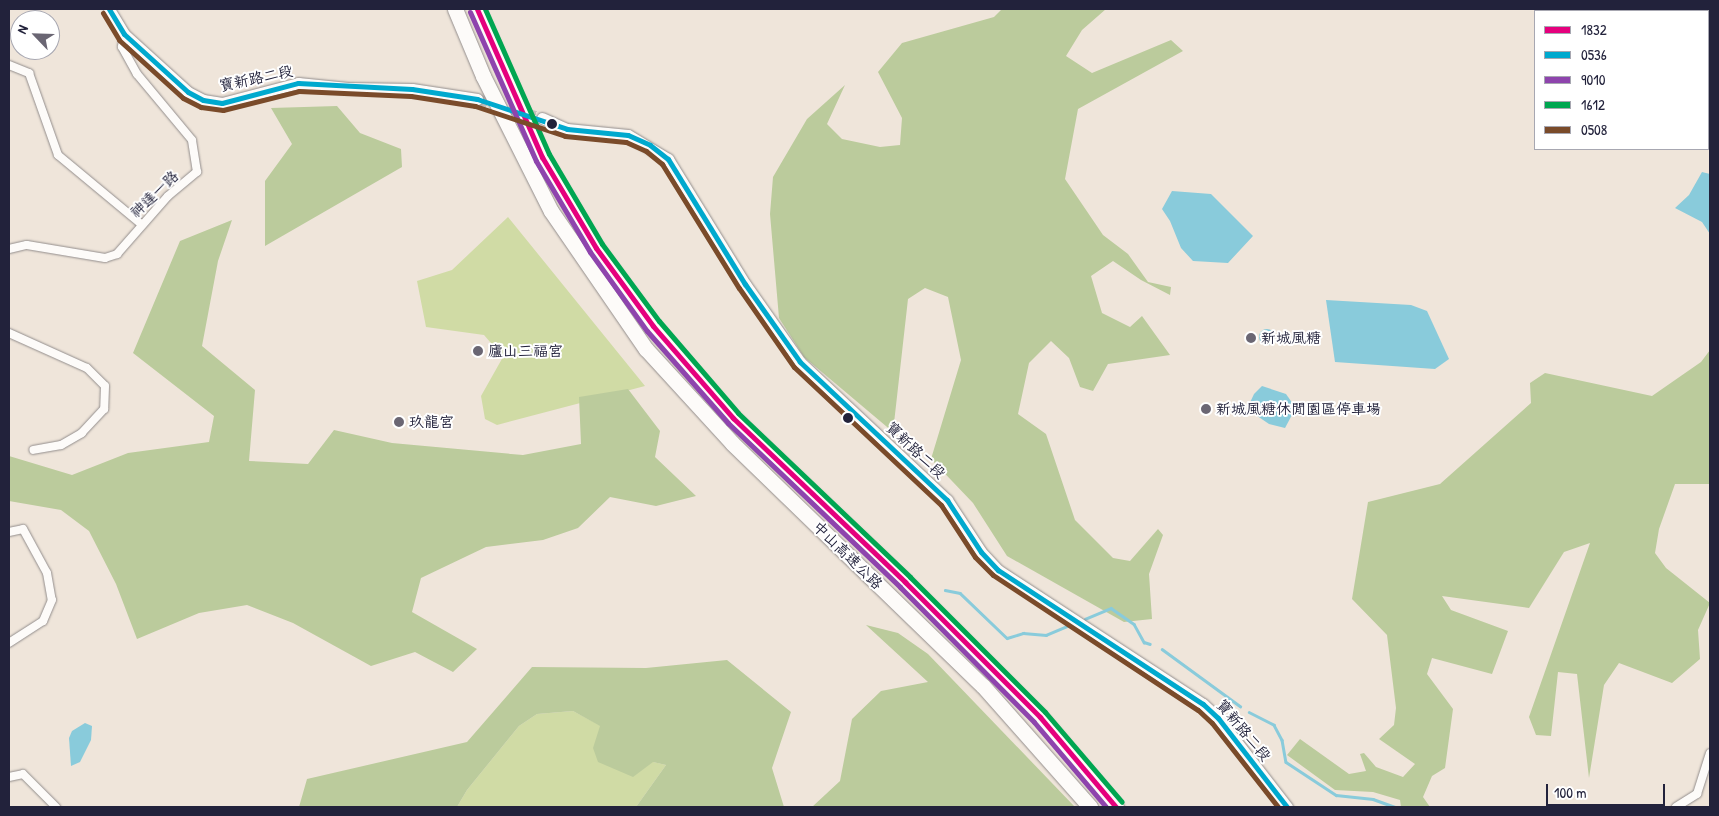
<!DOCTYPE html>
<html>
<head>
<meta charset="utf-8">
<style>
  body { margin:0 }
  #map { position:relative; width:1719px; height:816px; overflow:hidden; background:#efe5da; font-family:"Patrick Hand","LXGW WenKai TC",sans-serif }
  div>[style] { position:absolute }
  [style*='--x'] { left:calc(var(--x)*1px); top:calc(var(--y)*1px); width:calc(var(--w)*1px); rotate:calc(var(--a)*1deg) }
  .green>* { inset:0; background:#d0dba5 }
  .forest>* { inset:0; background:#bbcb9c }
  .water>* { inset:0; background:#89cbdb }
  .round { border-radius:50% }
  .stream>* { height:2.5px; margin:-1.25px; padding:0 1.25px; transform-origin:1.25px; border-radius:1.25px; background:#89cbdb }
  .secondary-tunnel>* { height:11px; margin-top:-5.5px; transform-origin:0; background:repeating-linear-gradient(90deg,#c6beba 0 11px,transparent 0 16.5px) }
  .roads { filter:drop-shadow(0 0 1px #928d8c) drop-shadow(0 0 1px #928d8c) }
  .street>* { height:8px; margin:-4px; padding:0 4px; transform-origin:4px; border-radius:4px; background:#fdfbf9 }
  .secondary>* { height:11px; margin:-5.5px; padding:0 5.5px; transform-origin:5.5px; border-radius:5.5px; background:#fdfbf9 }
  .highway>* { height:15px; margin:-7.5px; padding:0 7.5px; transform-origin:7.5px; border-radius:7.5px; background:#fdfbf9 }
  .bus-1>* { height:5px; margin:-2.5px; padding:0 2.5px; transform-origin:2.5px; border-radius:2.5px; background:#e5007d }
  .bus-2>* { height:5px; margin:-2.5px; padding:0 2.5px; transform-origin:2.5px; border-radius:2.5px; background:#00a9ce }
  .bus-3>* { height:5px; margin:-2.5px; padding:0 2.5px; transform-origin:2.5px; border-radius:2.5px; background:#8e44ad }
  .bus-4>* { height:5px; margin:-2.5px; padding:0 2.5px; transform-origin:2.5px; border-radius:2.5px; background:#00a651 }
  .bus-5>* { height:5px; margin:-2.5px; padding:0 2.5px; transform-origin:2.5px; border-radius:2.5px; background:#7a4b2a }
  .dots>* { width:14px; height:14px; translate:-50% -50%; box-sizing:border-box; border:2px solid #fff; border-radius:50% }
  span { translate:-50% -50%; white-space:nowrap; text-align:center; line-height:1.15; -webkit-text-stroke:4px #fff; paint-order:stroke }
  .street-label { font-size:15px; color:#22223b }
  .poi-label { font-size:15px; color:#22223b }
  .left { translate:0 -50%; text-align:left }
  .frame { position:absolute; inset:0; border:10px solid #22223b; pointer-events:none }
  .legend { position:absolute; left:1534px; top:10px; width:175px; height:140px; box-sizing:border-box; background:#fff; border:1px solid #a7a7b1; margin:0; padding:6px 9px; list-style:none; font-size:15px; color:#22223b }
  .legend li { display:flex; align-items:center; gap:10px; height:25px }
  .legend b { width:25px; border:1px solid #a7a7b1 }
  .north { position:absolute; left:10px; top:10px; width:50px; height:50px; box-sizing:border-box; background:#fff; border:1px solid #a7a7b1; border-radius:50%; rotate:294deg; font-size:14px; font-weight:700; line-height:20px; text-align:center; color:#22223b }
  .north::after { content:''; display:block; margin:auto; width:18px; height:22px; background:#6a6673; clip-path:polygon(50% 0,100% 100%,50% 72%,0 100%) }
  .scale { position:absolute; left:1546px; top:784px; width:119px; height:22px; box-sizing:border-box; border:2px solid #22223b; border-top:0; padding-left:6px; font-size:15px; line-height:18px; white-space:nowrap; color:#22223b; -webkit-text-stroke:4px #fff; paint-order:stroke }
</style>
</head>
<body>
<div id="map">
  <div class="green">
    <div style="clip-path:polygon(508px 217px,645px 386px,497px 425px,485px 419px,481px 396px,503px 357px,484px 335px,426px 327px,417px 281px,452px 270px)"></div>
    <div style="clip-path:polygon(573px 711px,601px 726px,594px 748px,666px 765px,636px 807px,457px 807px,467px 790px,519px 726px,537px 714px)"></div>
  </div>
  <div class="forest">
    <div style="clip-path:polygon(1002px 9px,1106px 9px,1082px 30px,1066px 56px,1092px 73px,1171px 40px,1183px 51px,1078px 109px,1065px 179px,1103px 235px,1128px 254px,1148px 282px,1171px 287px,1170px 295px,1141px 280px,1113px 261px,1091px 276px,1102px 313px,1130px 327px,1142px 316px,1170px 355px,1108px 364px,1093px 391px,1080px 387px,1069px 358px,1051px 341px,1029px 363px,1018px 414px,1046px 434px,1075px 520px,1113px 558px,1130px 561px,1158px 529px,1163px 535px,1149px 574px,1152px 619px,1124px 622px,1007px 556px,973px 503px,931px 459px,961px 360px,948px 297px,925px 288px,908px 299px,893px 432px,804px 357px,779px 318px,770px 214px,773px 177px,807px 119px,845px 85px,827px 124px,842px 139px,880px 147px,900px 145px,902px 118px,878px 72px,902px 43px,994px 17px)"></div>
    <div style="clip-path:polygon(337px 106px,360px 133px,401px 149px,402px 167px,265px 246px,265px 181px,292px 144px,271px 108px)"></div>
    <div style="clip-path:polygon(232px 220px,218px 261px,202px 346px,255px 390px,249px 461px,308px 464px,334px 430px,392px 443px,523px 455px,581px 444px,579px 397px,628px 389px,660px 431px,655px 457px,696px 496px,656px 506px,610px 497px,578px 528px,543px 540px,486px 547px,421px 578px,412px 612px,477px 649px,453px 672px,415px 652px,371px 666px,293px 623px,247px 605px,199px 613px,137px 639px,116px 584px,89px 531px,61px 510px,9px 501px,9px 456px,72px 475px,128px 453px,209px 442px,214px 416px,133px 353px,180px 241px)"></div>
    <div style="clip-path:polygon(1710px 350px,1710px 484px,1675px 484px,1659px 529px,1655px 553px,1666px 568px,1710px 603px,1698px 630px,1700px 659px,1672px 683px,1619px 663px,1604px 685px,1589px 778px,1577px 674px,1558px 672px,1551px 736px,1536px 735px,1529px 717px,1590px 543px,1564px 552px,1529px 608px,1442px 596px,1451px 610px,1508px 631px,1492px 674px,1432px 658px,1427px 674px,1453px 709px,1445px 768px,1432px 776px,1423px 797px,1430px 807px,1401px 807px,1400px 800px,1373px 792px,1335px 790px,1287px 755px,1300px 739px,1349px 774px,1366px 771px,1360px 754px,1364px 753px,1376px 767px,1403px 777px,1415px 764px,1379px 739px,1394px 725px,1396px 708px,1387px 635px,1352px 599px,1368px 502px,1440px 484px,1531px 403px,1530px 383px,1545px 373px,1652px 396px,1701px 362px)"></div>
    <div style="clip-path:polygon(866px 625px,898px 633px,928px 654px,1075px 807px,812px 807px,840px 781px,852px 719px,881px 691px,928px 682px)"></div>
    <div style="clip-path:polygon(727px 660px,791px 712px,772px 768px,784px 807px,636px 807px,666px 765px,653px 762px,633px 777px,598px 762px,593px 748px,600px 726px,573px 711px,537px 714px,519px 726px,467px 790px,457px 807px,299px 807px,307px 779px,467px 742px,532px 667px,646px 668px)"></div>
  </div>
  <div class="water">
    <div style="clip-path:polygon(1702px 172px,1710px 174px,1710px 234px,1702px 222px,1675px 208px,1689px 195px)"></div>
    <div style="clip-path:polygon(1172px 191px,1211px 194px,1253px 236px,1228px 263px,1193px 261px,1181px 248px,1170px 221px,1162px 209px)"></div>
    <div style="clip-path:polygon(1326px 300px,1411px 305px,1427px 311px,1449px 359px,1435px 369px,1335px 362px)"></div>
    <div class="round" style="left:1259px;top:329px;width:16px;height:16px"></div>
    <div style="clip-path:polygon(1262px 386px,1286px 394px,1293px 404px,1293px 413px,1285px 428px,1269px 424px,1247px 409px,1254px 394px)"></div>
    <div style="clip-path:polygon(85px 723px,92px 726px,91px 740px,80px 762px,71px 766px,69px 738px,72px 731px)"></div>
  </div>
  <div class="stream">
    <div style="--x:945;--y:590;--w:15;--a:11"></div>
    <div style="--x:960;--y:593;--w:65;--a:43.8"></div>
    <div style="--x:1007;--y:638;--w:17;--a:-17"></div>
    <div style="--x:1023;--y:633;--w:23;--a:5"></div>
    <div style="--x:1046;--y:635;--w:26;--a:-23"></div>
    <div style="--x:1085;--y:619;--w:28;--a:-23"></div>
    <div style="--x:1111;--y:608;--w:28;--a:35"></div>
    <div style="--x:1134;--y:624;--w:21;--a:61"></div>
    <div style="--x:1144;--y:642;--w:6;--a:18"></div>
    <div style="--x:1162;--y:649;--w:97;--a:36.2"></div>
    <div style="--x:1249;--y:712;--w:28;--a:27"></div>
    <div style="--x:1274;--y:725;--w:17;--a:62"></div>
    <div style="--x:1282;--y:740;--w:22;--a:80"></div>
    <div style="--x:1286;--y:762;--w:60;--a:33.4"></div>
    <div style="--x:1336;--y:795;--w:37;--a:6"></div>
    <div style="--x:1373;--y:799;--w:23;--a:20"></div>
  </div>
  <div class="secondary-tunnel">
    <div style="--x:477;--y:99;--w:68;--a:16.3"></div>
  </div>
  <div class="roads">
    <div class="street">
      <div style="--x:9;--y:65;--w:22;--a:22"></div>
      <div style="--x:29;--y:73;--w:87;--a:70.5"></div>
      <div style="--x:58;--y:155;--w:108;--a:39.7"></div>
      <div style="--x:9;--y:249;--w:18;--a:-13"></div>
      <div style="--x:27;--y:245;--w:79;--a:9.5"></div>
      <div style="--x:105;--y:258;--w:13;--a:-18"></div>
      <div style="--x:117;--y:254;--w:77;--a:-48.7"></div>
      <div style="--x:168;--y:196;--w:38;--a:-40"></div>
      <div style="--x:197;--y:172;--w:32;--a:-99"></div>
      <div style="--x:192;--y:140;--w:86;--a:-129.8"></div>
      <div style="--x:137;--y:74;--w:31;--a:-119"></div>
      <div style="--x:122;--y:47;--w:13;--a:-81"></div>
      <div style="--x:9;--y:333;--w:85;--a:24.2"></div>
      <div style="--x:87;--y:368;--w:25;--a:45"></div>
      <div style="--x:105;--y:386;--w:23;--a:92"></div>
      <div style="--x:104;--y:409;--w:33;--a:133"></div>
      <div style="--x:82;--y:433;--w:24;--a:150"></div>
      <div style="--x:61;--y:445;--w:28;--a:170"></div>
      <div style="--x:9;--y:532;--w:14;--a:-12"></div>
      <div style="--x:23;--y:529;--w:50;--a:61.4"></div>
      <div style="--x:47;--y:573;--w:27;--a:80"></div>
      <div style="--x:52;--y:600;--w:23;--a:113"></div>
      <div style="--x:43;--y:621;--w:40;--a:147.1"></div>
      <div style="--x:9;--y:777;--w:14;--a:-12"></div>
      <div style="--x:23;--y:774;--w:47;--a:45"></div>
      <div style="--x:1676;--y:807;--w:25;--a:-32"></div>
      <div style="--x:1697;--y:794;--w:43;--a:-72.4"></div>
    </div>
    <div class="secondary">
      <div style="--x:109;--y:9;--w:29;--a:59"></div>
      <div style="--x:124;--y:34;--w:86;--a:42.2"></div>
      <div style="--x:188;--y:92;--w:17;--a:28"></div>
      <div style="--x:203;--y:100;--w:19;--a:9"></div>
      <div style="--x:222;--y:103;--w:79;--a:-14.7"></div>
      <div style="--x:298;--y:83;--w:50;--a:5.7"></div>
      <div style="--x:348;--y:88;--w:64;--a:0.9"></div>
      <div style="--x:412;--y:89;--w:66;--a:8.7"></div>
      <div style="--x:542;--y:118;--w:27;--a:24"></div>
      <div style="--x:567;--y:129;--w:61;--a:5.6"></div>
      <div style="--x:628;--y:135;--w:47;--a:31"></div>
      <div style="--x:668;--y:159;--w:147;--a:58.4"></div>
      <div style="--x:745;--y:284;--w:95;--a:54.8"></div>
      <div style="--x:800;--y:362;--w:202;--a:43.2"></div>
      <div style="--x:947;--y:500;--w:62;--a:56.8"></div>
      <div style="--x:981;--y:552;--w:25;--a:47"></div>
      <div style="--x:998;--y:570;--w:245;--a:33.2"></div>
      <div style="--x:1203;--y:704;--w:21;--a:43"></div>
      <div style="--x:1218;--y:718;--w:113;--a:52.2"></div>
    </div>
    <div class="highway">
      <div style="--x:455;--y:9;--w:73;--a:67.3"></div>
      <div style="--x:483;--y:76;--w:151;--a:63.3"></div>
      <div style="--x:551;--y:211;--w:168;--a:55.5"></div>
      <div style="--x:646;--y:349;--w:127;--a:47.5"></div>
      <div style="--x:732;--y:443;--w:349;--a:44.1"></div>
      <div style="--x:983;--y:686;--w:162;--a:48.5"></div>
      <div style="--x:477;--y:9;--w:162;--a:66.3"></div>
      <div style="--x:542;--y:157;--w:106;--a:59.3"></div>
      <div style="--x:596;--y:248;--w:97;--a:53.8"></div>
      <div style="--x:653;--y:326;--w:122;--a:49"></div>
      <div style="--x:733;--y:418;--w:238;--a:43.6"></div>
      <div style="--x:905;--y:582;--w:191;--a:45"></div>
      <div style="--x:1040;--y:717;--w:118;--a:49.8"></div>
    </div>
  </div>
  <div class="bus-1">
    <div style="--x:477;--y:9;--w:162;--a:66.3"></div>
    <div style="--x:542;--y:157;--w:106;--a:59.3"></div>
    <div style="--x:596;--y:248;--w:97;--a:53.8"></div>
    <div style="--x:653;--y:326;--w:122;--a:49"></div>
    <div style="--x:733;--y:418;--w:238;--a:43.6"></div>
    <div style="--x:905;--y:582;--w:191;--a:45"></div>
    <div style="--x:1040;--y:717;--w:118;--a:49.8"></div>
  </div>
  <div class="bus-2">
    <div style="--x:109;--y:9;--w:29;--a:59"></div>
    <div style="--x:124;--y:34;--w:86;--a:42.2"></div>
    <div style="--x:188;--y:92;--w:17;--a:28"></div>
    <div style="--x:203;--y:100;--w:19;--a:9"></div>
    <div style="--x:222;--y:103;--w:79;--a:-14.7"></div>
    <div style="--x:298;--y:83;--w:114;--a:3"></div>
    <div style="--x:412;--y:89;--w:66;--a:8.7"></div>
    <div style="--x:477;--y:99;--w:95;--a:18.4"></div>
    <div style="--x:567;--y:129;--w:61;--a:5.6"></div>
    <div style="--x:628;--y:135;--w:24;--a:24"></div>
    <div style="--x:650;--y:145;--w:23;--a:38"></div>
    <div style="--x:668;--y:159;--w:147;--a:58.4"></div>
    <div style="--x:745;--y:284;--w:95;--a:54.8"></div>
    <div style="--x:800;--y:362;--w:202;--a:43.2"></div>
    <div style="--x:947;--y:500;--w:62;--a:56.8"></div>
    <div style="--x:981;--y:552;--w:25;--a:47"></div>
    <div style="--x:998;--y:570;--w:245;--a:33.2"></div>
    <div style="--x:1203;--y:704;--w:21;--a:43"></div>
    <div style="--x:1218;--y:718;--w:113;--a:52.2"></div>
  </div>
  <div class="bus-3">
    <div style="--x:470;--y:12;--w:163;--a:66.1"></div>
    <div style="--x:536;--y:161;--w:106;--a:59.3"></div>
    <div style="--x:590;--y:252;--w:97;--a:54.2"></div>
    <div style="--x:647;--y:331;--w:123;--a:48.6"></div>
    <div style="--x:728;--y:423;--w:238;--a:43.6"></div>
    <div style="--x:900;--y:587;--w:190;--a:45.2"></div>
    <div style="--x:1034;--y:722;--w:111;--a:49.7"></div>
  </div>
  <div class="bus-4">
    <div style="--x:485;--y:9;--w:158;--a:66.2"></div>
    <div style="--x:549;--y:154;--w:104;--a:59.5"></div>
    <div style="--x:602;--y:244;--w:96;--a:53.5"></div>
    <div style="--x:659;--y:321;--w:121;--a:49.3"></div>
    <div style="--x:738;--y:413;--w:238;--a:43.6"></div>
    <div style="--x:910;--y:577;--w:191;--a:45"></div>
    <div style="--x:1045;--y:712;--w:118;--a:49.5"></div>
  </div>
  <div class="bus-5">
    <div style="--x:103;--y:13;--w:31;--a:59"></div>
    <div style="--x:119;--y:40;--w:86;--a:42.2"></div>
    <div style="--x:183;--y:98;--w:20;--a:27"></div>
    <div style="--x:201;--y:107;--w:22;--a:8"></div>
    <div style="--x:223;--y:110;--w:78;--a:-14"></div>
    <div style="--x:299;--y:91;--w:112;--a:2.6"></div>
    <div style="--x:411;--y:96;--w:65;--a:8.9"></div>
    <div style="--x:475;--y:106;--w:95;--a:18.4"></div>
    <div style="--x:565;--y:136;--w:61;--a:5.6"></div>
    <div style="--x:626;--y:142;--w:22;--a:24"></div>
    <div style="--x:646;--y:151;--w:21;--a:39"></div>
    <div style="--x:662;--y:164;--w:146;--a:58.2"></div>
    <div style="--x:739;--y:288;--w:96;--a:55.2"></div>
    <div style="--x:794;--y:367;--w:202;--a:43.2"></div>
    <div style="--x:941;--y:505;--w:62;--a:56.8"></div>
    <div style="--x:975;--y:557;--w:25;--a:45"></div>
    <div style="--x:993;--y:575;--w:245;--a:33.4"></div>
    <div style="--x:1198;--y:710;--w:19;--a:43"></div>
    <div style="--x:1212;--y:723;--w:107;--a:51.8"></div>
  </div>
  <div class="dots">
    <div style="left:552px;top:124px;background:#22223b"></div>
    <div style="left:1251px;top:338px;background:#6a6673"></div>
    <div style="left:478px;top:351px;background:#6a6673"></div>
    <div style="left:1206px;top:409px;background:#6a6673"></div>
    <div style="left:848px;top:418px;background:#22223b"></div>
    <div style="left:399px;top:422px;background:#6a6673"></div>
  </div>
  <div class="street-label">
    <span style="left:256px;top:78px;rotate:-12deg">寶新路二段</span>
    <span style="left:154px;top:194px;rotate:-44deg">神達一路</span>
    <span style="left:916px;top:450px;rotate:43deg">寶新路二段</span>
    <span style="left:848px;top:555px;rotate:44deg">中山高速公路</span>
    <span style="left:1244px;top:730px;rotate:50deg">寶新路二段</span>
  </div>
  <div class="poi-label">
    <span class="left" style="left:1261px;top:338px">新城風糖</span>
    <span class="left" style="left:488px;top:351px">廬山三福宫</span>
    <span class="left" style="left:1216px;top:409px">新城風糖休閒園區停車場</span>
    <span class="left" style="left:409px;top:422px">玖龍宮</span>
  </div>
  <div class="frame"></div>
  <ul class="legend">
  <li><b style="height:6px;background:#e5007d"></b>1832</li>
  <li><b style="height:6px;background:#00a9ce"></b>0536</li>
  <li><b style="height:6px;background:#8e44ad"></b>9010</li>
  <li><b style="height:6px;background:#00a651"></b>1612</li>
  <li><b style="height:6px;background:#7a4b2a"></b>0508</li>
  </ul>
  <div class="north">N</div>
  <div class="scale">100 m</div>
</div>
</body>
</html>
